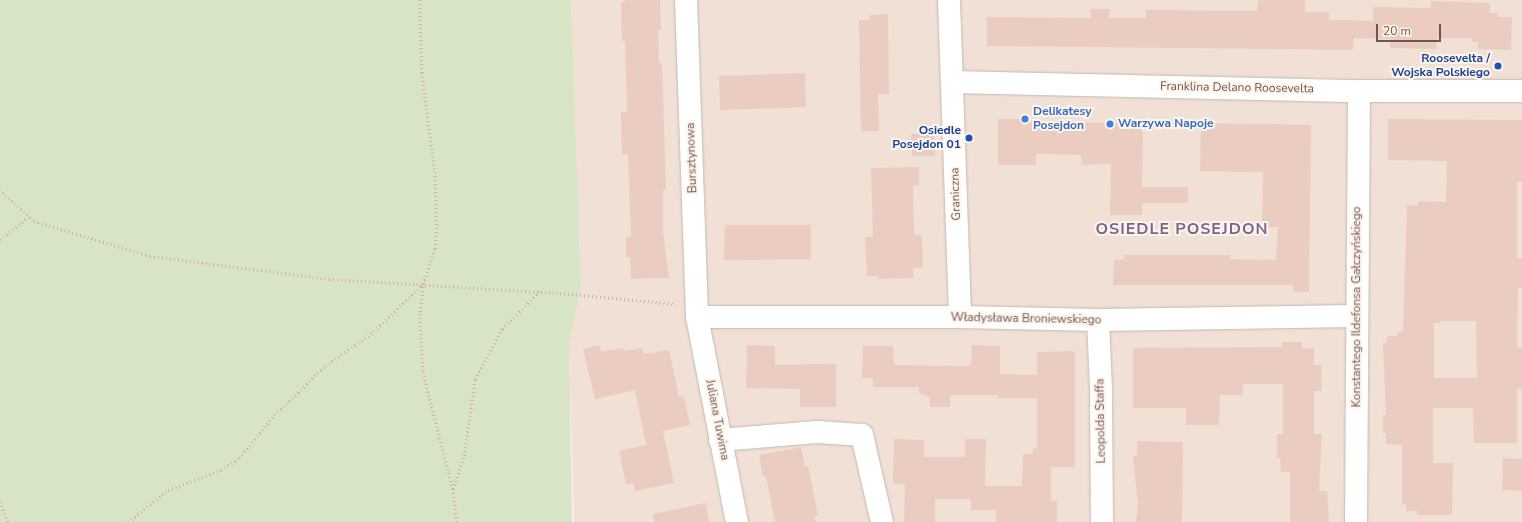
<!DOCTYPE html>
<html>
<head>
<meta charset="utf-8">
<style>
  body { margin:0 }
  #map { position:relative; width:1522px; height:522px; overflow:hidden; background:#f9efe6; font-family:"Nunito Sans",sans-serif }
  div>[style] { position:absolute }
  [style*='--x'] { left:calc(var(--x)*1px); top:calc(var(--y)*1px); width:calc(var(--w)*1px); rotate:calc(var(--a)*1deg) }
  .residential>* { inset:0; background:#f0e0d5 }
  .green>* { inset:0; background:#d7e5c6 }
  .building>* { inset:0; background:#ebccc1 }
  .path>* { height:2.5px; margin-top:-1.25px; transform-origin:0; background:repeating-linear-gradient(90deg,#d0b0a4 0 1px,transparent 0 4px) }
  .roads { filter:drop-shadow(0 0 1px #c9b7ad) drop-shadow(0 0 1px #c9b7ad) }
  .minor>* { height:22px; margin:-11px; padding:0 11px; transform-origin:11px; border-radius:11px; background:#fff }
  .dots>* { width:11px; height:11px; translate:-50% -50%; box-sizing:border-box; border:2px solid #fdf4ec; border-radius:50% }
  span { translate:-50% -50%; white-space:nowrap; text-align:center; line-height:1.15; -webkit-text-stroke:4px #fdf4ec; paint-order:stroke }
  .transit-label { font-size:12px; color:#164399; font-weight:700 }
  .right { translate:-100% -50%; text-align:right }
  .street-label { font-size:12px; color:#6f564e }
  .shop-label { font-size:12px; color:#366cbe; font-weight:700 }
  .left { translate:0 -50%; text-align:left }
  .district-label { font-size:16px; color:#7a668c; font-weight:700; letter-spacing:1px }
  .scale { position:absolute; left:1376px; top:24px; width:65px; height:18px; box-sizing:border-box; border:2px solid #6f564e; border-top:0; padding-left:5px; font-size:12px; line-height:14px; white-space:nowrap; color:#6f564e; -webkit-text-stroke:3px #fdf4ec; paint-order:stroke }
</style>
</head>
<body>
<div id="map">
  <div class="residential">
    <div style="clip-path:polygon(571px 0,1522px 0,1522px 522px,574px 522px,569px 344px,581px 286px)"></div>
  </div>
  <div class="green">
    <div style="clip-path:polygon(0 0,571px 0,581px 286px,569px 344px,572px 522px,0 522px)"></div>
  </div>
  <div class="building">
    <div style="clip-path:polygon(625px 0,660px 0,661px 30px,658px 30px,659px 63px,662px 63px,666px 190px,663px 190px,663px 232px,669px 278px,631px 279px,630px 257px,626px 257px,626px 238px,631px 237px,628px 154px,622px 154px,621px 112px,627px 112px,625px 41px,622px 41px,621px 2px,625px 2px)"></div>
    <div style="clip-path:polygon(1258px 0,1305px 0,1305px 12px,1329px 12px,1329px 20px,1373px 21px,1373px 7px,1431px 8px,1431px 1px,1490px 3px,1490px 13px,1497px 13px,1498px 17px,1512px 17px,1511px 50px,1478px 49px,1478px 42px,1472px 42px,1472px 38px,1437px 38px,1436px 49px,1390px 48px,1390px 39px,1354px 38px,1353px 50px,987px 46px,987px 17px,1091px 18px,1091px 9px,1110px 9px,1109px 18px,1146px 18px,1146px 10px,1257px 11px)"></div>
    <div style="clip-path:polygon(888px 14px,889px 94px,878px 94px,879px 131px,861px 131px,859px 20px,870px 20px,870px 15px)"></div>
    <div style="clip-path:polygon(805px 73px,806px 107px,720px 110px,719px 76px)"></div>
    <div style="clip-path:polygon(998px 119px,1021px 119px,1021px 122px,1143px 123px,1142px 187px,1188px 187px,1188px 203px,1142px 203px,1142px 215px,1110px 215px,1111px 164px,1082px 165px,1081px 155px,1036px 154px,1036px 165px,998px 165px)"></div>
    <div style="clip-path:polygon(evenodd,1388px 119px,1522px 120px,1522px 182px,1517px 182px,1517px 258px,1522px 258px,1522px 288px,1518px 288px,1517px 348px,1522px 348px,1522px 389px,1517px 389px,1517px 443px,1474px 443px,1473px 408px,1433px 408px,1433px 463px,1453px 463px,1452px 515px,1417px 515px,1417px 511px,1406px 511px,1406px 504px,1402px 504px,1402px 445px,1386px 444px,1386px 433px,1383px 433px,1383px 415px,1386px 415px,1383px 343px,1387px 343px,1387px 336px,1397px 336px,1397px 332px,1403px 332px,1407px 205px,1418px 206px,1418px 201px,1446px 202px,1447px 161px,1388px 160px,1388px 119px,1440px 321px,1476px 321px,1477px 378px,1434px 378px,1434px 323px,1440px 323px,1440px 321px)"></div>
    <div style="clip-path:polygon(1201px 123px,1311px 125px,1309px 292px,1293px 292px,1293px 285px,1113px 285px,1114px 260px,1124px 259px,1124px 255px,1230px 255px,1230px 259px,1276px 260px,1278px 227px,1262px 227px,1263px 172px,1200px 171px)"></div>
    <div style="clip-path:polygon(934px 133px,935px 156px,912px 156px,911px 134px)"></div>
    <div style="clip-path:polygon(919px 167px,919px 185px,913px 186px,914px 235px,922px 235px,923px 268px,913px 268px,914px 278px,878px 279px,878px 276px,867px 276px,865px 237px,873px 237px,871px 168px)"></div>
    <div style="clip-path:polygon(725px 225px,811px 225px,811px 259px,724px 260px)"></div>
    <div style="clip-path:polygon(1282px 342px,1302px 342px,1302px 349px,1314px 348px,1314px 365px,1321px 365px,1322px 391px,1314px 391px,1314px 434px,1322px 434px,1319px 491px,1327px 491px,1329px 522px,1290px 522px,1290px 472px,1281px 472px,1280px 458px,1277px 458px,1277px 434px,1283px 434px,1283px 384px,1243px 384px,1243px 395px,1220px 395px,1219px 425px,1186px 425px,1186px 408px,1133px 408px,1133px 348px,1282px 347px)"></div>
    <div style="clip-path:polygon(599px 345px,601px 352px,624px 348px,625px 351px,642px 348px,644px 354px,669px 350px,679px 397px,684px 396px,690px 425px,663px 431px,674px 483px,635px 491px,633px 483px,626px 484px,619px 451px,646px 445px,635px 390px,595px 399px,583px 349px)"></div>
    <div style="clip-path:polygon(747px 345px,775px 346px,775px 365px,836px 364px,836px 407px,800px 407px,800px 389px,746px 388px)"></div>
    <div style="clip-path:polygon(972px 345px,1000px 346px,1000px 374px,1037px 375px,1037px 352px,1075px 351px,1075px 467px,1051px 467px,1051px 501px,1057px 501px,1057px 522px,996px 522px,996px 510px,971px 510px,971px 499px,935px 499px,935px 522px,904px 522px,905px 484px,893px 484px,894px 439px,924px 440px,924px 457px,965px 457px,965px 439px,986px 439px,985px 486px,1022px 486px,1023px 454px,1033px 454px,1033px 448px,1037px 448px,1037px 398px,998px 398px,998px 395px,950px 395px,950px 407px,930px 407px,930px 398px,919px 393px,919px 387px,873px 387px,873px 378px,862px 378px,863px 346px,893px 346px,894px 365px,968px 366px,971px 364px)"></div>
    <div style="clip-path:polygon(1137px 441px,1183px 442px,1182px 522px,1136px 522px,1138px 504px,1133px 456px,1137px 456px)"></div>
    <div style="clip-path:polygon(801px 447px,805px 467px,808px 466px,818px 515px,814px 516px,816px 522px,775px 522px,766px 476px,763px 476px,759px 455px)"></div>
    <div style="clip-path:polygon(1503px 458px,1522px 459px,1522px 491px,1502px 490px)"></div>
    <div style="clip-path:polygon(706px 503px,709px 522px,654px 522px,653px 514px)"></div>
  </div>
  <div class="path">
    <div style="--x:420;--y:0;--w:73;--a:88.4"></div>
    <div style="--x:422;--y:73;--w:100;--a:82.5"></div>
    <div style="--x:435;--y:172;--w:56;--a:88"></div>
    <div style="--x:437;--y:228;--w:21;--a:95"></div>
    <div style="--x:435;--y:249;--w:36;--a:108"></div>
    <div style="--x:424;--y:283;--w:31;--a:97"></div>
    <div style="--x:420;--y:314;--w:58;--a:87"></div>
    <div style="--x:423;--y:372;--w:121;--a:75.6"></div>
    <div style="--x:453;--y:489;--w:33;--a:83"></div>
    <div style="--x:0;--y:190;--w:46;--a:42.4"></div>
    <div style="--x:34;--y:221;--w:121;--a:16.8"></div>
    <div style="--x:150;--y:256;--w:180;--a:7.3"></div>
    <div style="--x:329;--y:279;--w:231;--a:3.5"></div>
    <div style="--x:560;--y:293;--w:116;--a:5.5"></div>
    <div style="--x:0;--y:240;--w:36;--a:-39"></div>
    <div style="--x:453;--y:489;--w:35;--a:-72"></div>
    <div style="--x:464;--y:456;--w:78;--a:-81.9"></div>
    <div style="--x:475;--y:379;--w:57;--a:-61.6"></div>
    <div style="--x:502;--y:329;--w:54;--a:-45"></div>
    <div style="--x:0;--y:502;--w:22;--a:68"></div>
    <div style="--x:128;--y:522;--w:51;--a:-38.7"></div>
    <div style="--x:168;--y:490;--w:57;--a:-20.7"></div>
    <div style="--x:221;--y:470;--w:22;--a:-34"></div>
    <div style="--x:239;--y:458;--w:52;--a:-50.5"></div>
    <div style="--x:272;--y:418;--w:74;--a:-44.5"></div>
    <div style="--x:325;--y:366;--w:56;--a:-34.8"></div>
    <div style="--x:371;--y:334;--w:74;--a:-43.9"></div>
  </div>
  <div class="roads">
    <div class="minor">
      <div style="--x:686;--y:0;--w:317;--a:88"></div>
      <div style="--x:697;--y:317;--w:209;--a:79"></div>
      <div style="--x:949;--y:0;--w:317;--a:88"></div>
      <div style="--x:952;--y:82;--w:407;--a:1.3"></div>
      <div style="--x:1359;--y:91;--w:163;--a:0"></div>
      <div style="--x:697;--y:317;--w:263;--a:0"></div>
      <div style="--x:960;--y:317;--w:138;--a:1.2"></div>
      <div style="--x:1098;--y:320;--w:258;--a:-0.9"></div>
      <div style="--x:1098;--y:320;--w:68;--a:87.5"></div>
      <div style="--x:1101;--y:388;--w:134;--a:89.6"></div>
      <div style="--x:720;--y:440;--w:97;--a:-4.7"></div>
      <div style="--x:817;--y:432;--w:45;--a:3.8"></div>
      <div style="--x:862;--y:435;--w:89;--a:77.1"></div>
      <div style="--x:1356;--y:522;--w:431;--a:-89.6"></div>
    </div>
  </div>
  <div class="dots">
    <div style="left:1498px;top:66px;background:#1a4fb4"></div>
    <div style="left:1025px;top:119px;background:#3f7fe0"></div>
    <div style="left:1110px;top:124px;background:#3f7fe0"></div>
    <div style="left:969px;top:138px;background:#1a4fb4"></div>
  </div>
  <div class="transit-label">
    <span class="right" style="left:1490px;top:66px">Roosevelta /<br>Wojska Polskiego</span>
    <span class="right" style="left:961px;top:138px">Osiedle<br>Posejdon 01</span>
  </div>
  <div class="street-label">
    <span style="left:1237px;top:88px;rotate:1deg">Franklina Delano Roosevelta</span>
    <span style="left:692px;top:158px;rotate:-92deg">Bursztynowa</span>
    <span style="left:956px;top:194px;rotate:-92deg">Graniczna</span>
    <span style="left:1357px;top:307px;rotate:-90deg">Konstantego Ildefonsa Gałczyńskiego</span>
    <span style="left:1026px;top:319px;rotate:1deg">Władysława Broniewskiego</span>
    <span style="left:717px;top:420px;rotate:79deg">Juliana Tuwima</span>
    <span style="left:1101px;top:421px;rotate:-91deg">Leopolda Staffa</span>
  </div>
  <div class="shop-label">
    <span class="left" style="left:1033px;top:119px">Delikatesy<br>Posejdon</span>
    <span class="left" style="left:1118px;top:124px">Warzywa Napoje</span>
  </div>
  <div class="district-label">
    <span style="left:1182px;top:229px">OSIEDLE POSEJDON</span>
  </div>
  <div class="scale">20 m</div>
</div>
</body>
</html>
